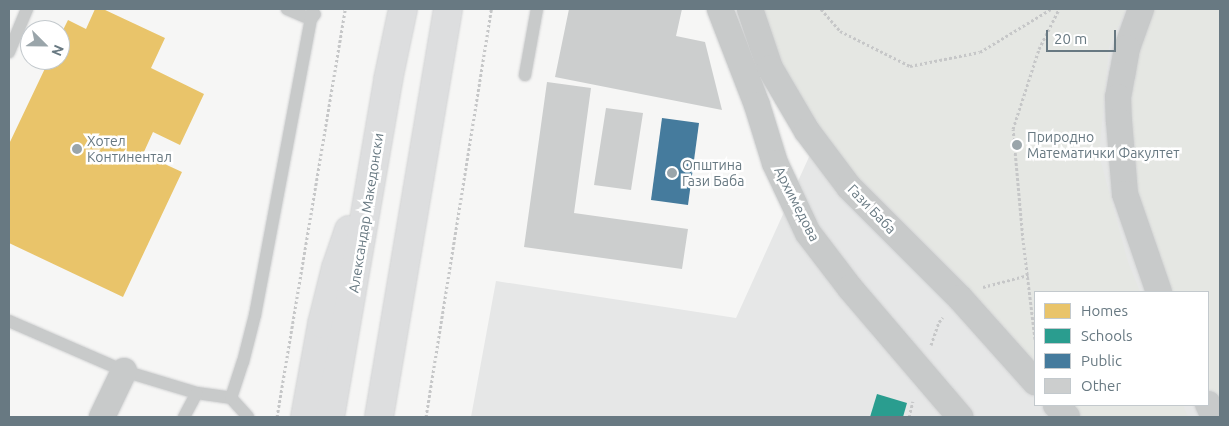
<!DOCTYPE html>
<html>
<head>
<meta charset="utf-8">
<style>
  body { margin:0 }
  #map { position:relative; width:1229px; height:426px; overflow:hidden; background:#f6f6f5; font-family:Ubuntu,sans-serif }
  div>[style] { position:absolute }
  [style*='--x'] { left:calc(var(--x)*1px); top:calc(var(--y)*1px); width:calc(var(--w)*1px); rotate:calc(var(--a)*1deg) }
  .built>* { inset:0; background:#e6e7e7 }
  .green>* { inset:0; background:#e5e7e3 }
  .homes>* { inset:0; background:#e9c46a }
  .schools>* { inset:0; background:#2a9d8f }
  .public>* { inset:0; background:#457b9d }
  .building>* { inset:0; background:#cccece }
  .path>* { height:3px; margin-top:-1.5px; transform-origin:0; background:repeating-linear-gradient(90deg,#c6c7c8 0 2.5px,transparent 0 5px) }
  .roads { filter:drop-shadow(0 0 1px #d1d2d3) drop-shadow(0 0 1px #d1d2d3) }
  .lane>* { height:12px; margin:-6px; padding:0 6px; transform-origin:6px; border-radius:6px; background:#c8caca }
  .street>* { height:26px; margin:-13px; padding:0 13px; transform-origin:13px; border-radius:13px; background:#c8caca }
  .secondary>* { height:28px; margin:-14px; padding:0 14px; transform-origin:14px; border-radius:14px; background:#dddedf }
  .dots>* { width:14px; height:14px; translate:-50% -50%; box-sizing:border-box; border:2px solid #fff; border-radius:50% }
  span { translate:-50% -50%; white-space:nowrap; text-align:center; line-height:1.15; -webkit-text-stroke:5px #fff; paint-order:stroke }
  .poi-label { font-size:14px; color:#687982 }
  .left { translate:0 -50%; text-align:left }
  .street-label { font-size:14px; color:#687982 }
  .frame { position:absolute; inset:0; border:10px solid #687982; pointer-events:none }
  .legend { position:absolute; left:1034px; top:291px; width:175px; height:115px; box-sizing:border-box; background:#fff; border:1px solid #c3c9cd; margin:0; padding:6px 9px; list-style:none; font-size:15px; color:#687982 }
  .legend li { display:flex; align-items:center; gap:10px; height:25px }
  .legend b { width:25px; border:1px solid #c3c9cd }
  .north { position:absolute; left:20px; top:20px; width:50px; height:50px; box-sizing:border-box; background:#fff; border:1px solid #c3c9cd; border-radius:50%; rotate:113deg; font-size:14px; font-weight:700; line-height:20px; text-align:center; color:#687982 }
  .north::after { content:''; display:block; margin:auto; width:18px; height:22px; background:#9aa5aa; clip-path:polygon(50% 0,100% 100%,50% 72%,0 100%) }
  .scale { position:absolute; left:1046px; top:30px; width:70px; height:22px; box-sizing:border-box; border:2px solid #687982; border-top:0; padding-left:6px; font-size:15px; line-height:18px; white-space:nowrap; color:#687982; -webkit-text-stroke:4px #fff; paint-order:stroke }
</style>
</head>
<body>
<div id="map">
  <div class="built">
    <div style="clip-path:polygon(evenodd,876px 9px,1220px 9px,1220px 417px,471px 417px,496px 281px,736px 318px,876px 9px,1035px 292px,1208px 292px,1208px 405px,1035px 405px,1035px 292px)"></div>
  </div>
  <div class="green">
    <div style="clip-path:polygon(755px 9px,1126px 9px,1109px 47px,1099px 155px,1128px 262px,1140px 292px,1035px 292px,1035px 374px,843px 165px,798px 101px)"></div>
    <div style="clip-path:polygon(1145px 9px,1220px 9px,1220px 417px,1208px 404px,1208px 292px,1159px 292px,1122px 117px)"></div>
    <div style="clip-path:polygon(1063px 405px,1183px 405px,1188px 417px,1074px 417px)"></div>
  </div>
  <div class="homes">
    <div style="clip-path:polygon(95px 9px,103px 9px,165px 38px,151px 68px,204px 94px,180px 145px,153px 132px,143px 154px,182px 172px,123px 297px,9px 243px,9px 144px,49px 60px,60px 60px,60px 36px,68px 20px,86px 29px)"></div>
  </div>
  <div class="schools">
    <div style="clip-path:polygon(877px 394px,907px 403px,903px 417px,870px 417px)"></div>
  </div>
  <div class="public">
    <div style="clip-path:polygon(662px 118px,699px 123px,688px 205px,651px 200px)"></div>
  </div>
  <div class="building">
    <div style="clip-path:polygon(569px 9px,682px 9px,676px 36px,705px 42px,722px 110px,555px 77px)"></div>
    <div style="clip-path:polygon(547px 82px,591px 88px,574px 213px,688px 229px,682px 269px,524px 247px)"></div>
    <div style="clip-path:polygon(606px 108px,643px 113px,631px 190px,594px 185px)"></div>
  </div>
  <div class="path">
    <div style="--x:821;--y:9;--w:29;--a:49"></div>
    <div style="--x:840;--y:31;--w:78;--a:26.6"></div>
    <div style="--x:910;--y:66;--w:71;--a:-11.3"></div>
    <div style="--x:980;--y:52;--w:83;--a:-31.2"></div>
    <div style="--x:983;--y:287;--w:47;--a:-14.9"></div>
    <div style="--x:1035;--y:339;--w:100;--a:-96.9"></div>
    <div style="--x:1023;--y:240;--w:111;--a:-95.1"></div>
    <div style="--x:1013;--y:129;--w:84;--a:-72"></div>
    <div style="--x:1039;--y:49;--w:45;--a:-63.4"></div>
    <div style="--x:931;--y:345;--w:24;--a:-71"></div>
    <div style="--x:939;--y:322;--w:6;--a:-51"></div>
    <div style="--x:277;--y:417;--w:414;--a:-80.5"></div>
    <div style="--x:426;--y:417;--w:413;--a:-80.9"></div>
    <div style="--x:909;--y:417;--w:16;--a:-76"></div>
  </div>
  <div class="roads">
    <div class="lane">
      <div style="--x:287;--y:9;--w:26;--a:23"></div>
      <div style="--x:311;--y:19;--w:6;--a:-51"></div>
      <div style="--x:9;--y:52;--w:47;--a:-67.3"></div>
      <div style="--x:525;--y:75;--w:67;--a:-79.7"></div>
      <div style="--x:9;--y:321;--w:125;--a:23.5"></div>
      <div style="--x:124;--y:371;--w:76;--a:16.8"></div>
      <div style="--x:197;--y:393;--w:34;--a:8"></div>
      <div style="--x:231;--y:398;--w:25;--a:48"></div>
      <div style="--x:231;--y:398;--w:38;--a:-72"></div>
      <div style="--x:243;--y:362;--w:49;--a:-75.7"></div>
      <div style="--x:255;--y:315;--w:311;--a:-79.3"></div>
      <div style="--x:184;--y:417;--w:27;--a:-62"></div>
    </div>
    <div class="street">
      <div style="--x:720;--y:9;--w:103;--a:68.9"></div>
      <div style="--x:757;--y:105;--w:61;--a:72.8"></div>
      <div style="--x:775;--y:163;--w:77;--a:64.8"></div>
      <div style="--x:808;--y:233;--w:69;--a:52.6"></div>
      <div style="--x:850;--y:288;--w:170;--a:49.5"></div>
      <div style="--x:750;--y:9;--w:62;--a:71.3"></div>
      <div style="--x:770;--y:68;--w:73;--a:59.6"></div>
      <div style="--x:807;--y:131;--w:70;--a:53.1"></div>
      <div style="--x:849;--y:187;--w:157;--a:45"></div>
      <div style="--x:960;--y:298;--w:113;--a:48.2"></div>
      <div style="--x:1141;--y:9;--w:41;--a:109.7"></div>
      <div style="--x:1127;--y:48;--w:27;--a:100"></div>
      <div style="--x:1122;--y:75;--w:22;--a:100"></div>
      <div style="--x:1118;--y:97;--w:24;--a:88"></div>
      <div style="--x:1119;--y:121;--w:73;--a:85.3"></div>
      <div style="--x:1125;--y:194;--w:104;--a:70.9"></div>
      <div style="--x:1208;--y:404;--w:14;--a:65"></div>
      <div style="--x:1056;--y:405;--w:16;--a:47"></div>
      <div style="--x:102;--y:417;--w:51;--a:-64.4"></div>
    </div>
    <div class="secondary">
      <div style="--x:305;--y:417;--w:95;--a:-79.6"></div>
      <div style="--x:322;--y:324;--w:58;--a:-76"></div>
      <div style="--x:336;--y:268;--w:40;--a:-71.1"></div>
      <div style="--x:330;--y:417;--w:342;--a:-80.2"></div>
      <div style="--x:388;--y:80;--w:73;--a:-78.1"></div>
      <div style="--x:379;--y:417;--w:414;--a:-80.4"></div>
    </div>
  </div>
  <div class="dots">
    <div style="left:1017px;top:145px;background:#9aa5aa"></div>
    <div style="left:77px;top:149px;background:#9aa5aa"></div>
    <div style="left:672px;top:173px;background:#9aa5aa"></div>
  </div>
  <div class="poi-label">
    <span class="left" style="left:1027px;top:145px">Природно<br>Математички Факултет</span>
    <span class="left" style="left:87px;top:149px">Хотел<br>Континентал</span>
    <span class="left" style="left:682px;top:173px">Општина<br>Гази Баба</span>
  </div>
  <div class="street-label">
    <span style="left:797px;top:204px;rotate:63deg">Архимедова</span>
    <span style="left:872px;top:209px;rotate:46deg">Гази Баба</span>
    <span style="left:366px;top:213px;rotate:-81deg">Александар Македонски</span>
  </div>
  <div class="frame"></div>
  <ul class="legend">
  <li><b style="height:14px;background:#e9c46a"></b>Homes</li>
  <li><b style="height:14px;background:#2a9d8f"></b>Schools</li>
  <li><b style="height:14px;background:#457b9d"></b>Public</li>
  <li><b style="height:14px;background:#cccece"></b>Other</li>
  </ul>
  <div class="north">N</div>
  <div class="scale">20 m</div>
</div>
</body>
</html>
